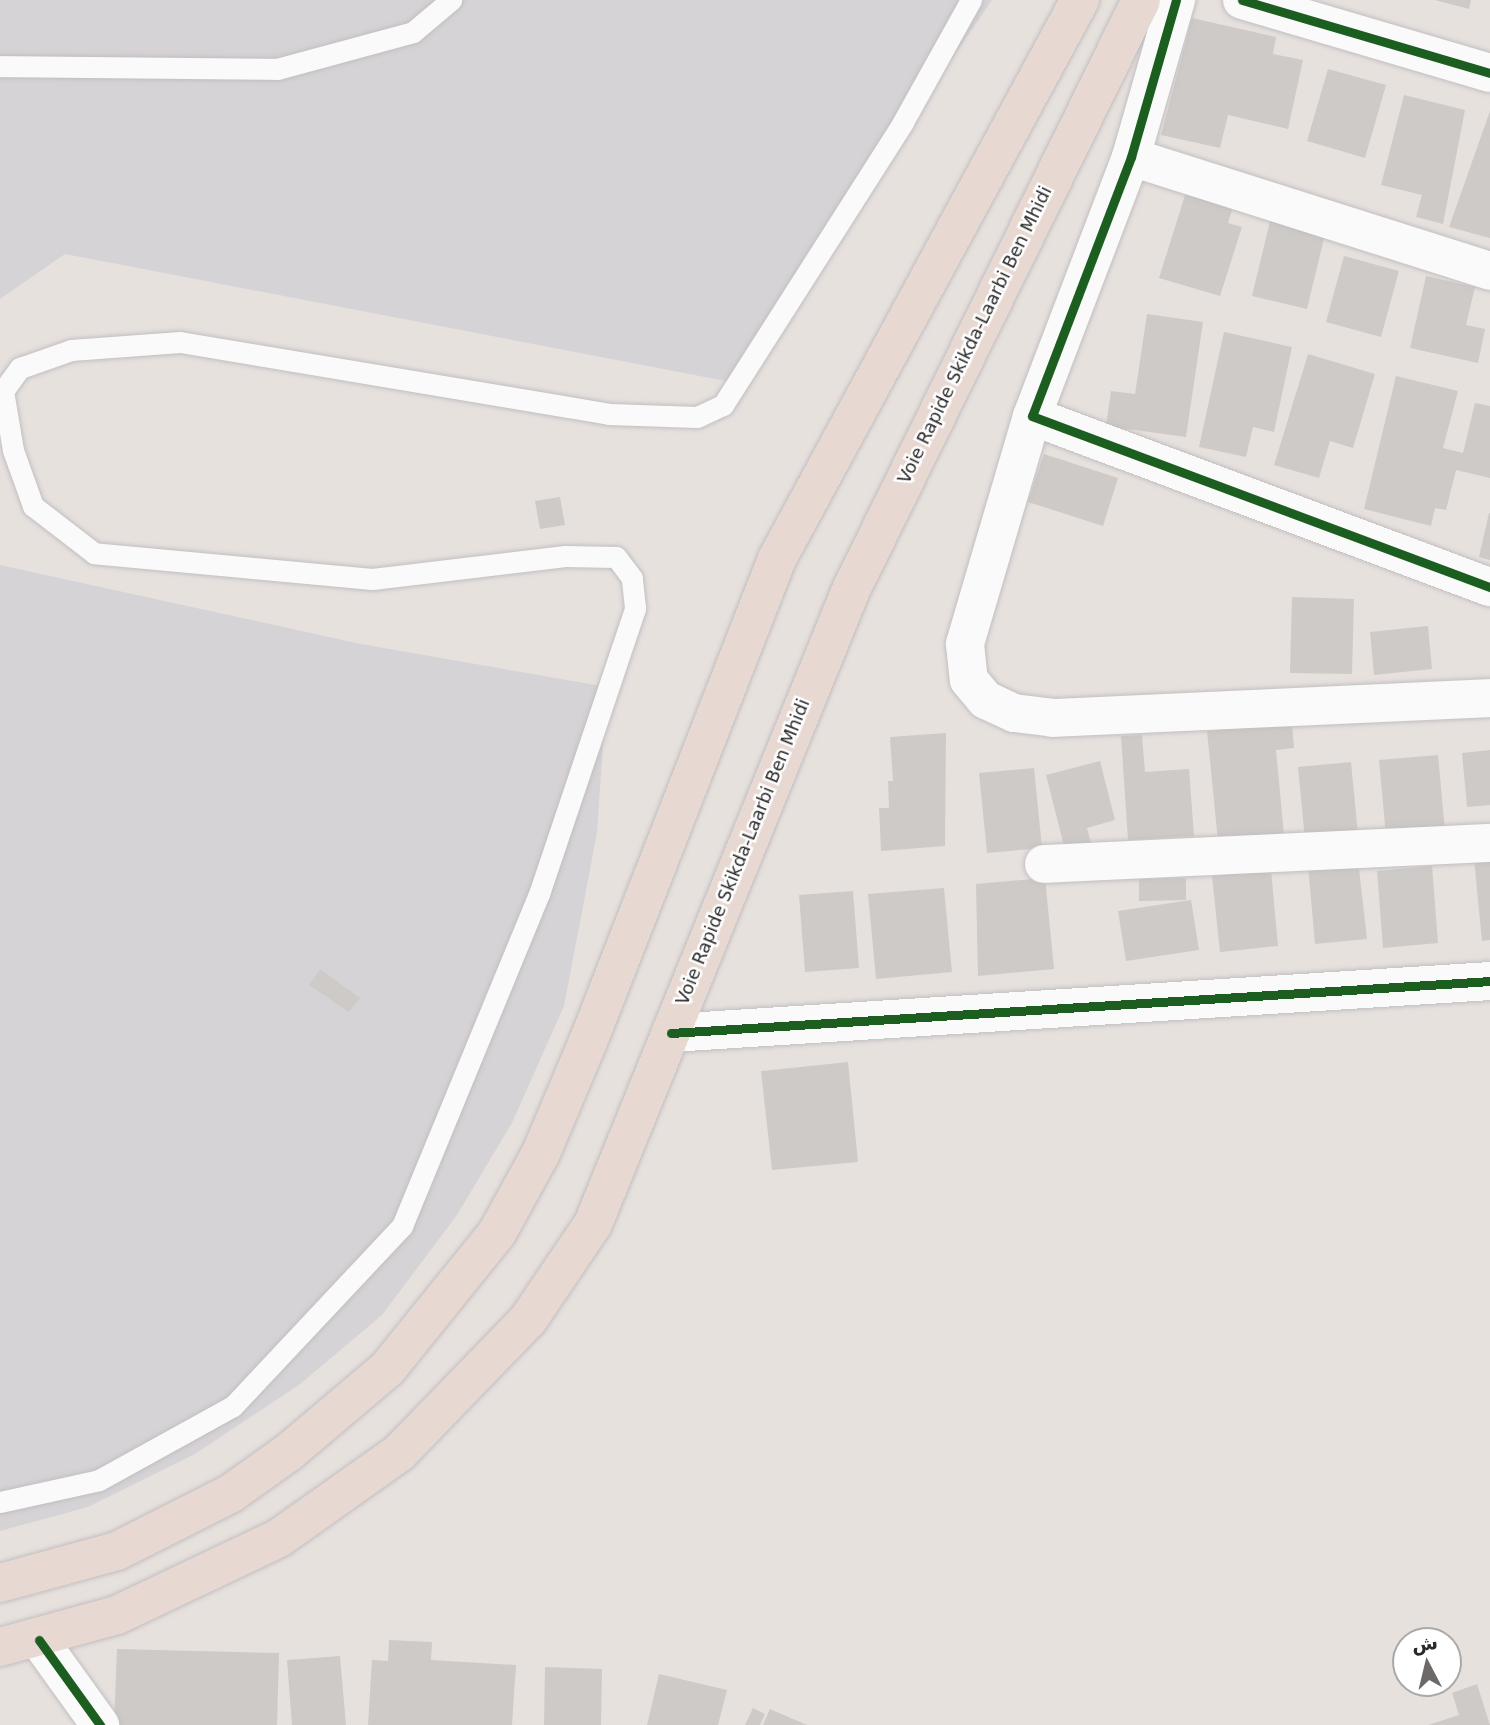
<!DOCTYPE html>
<html>
<head>
<meta charset="utf-8">
<style>
  body { margin:0 }
  #map { position:relative; width:1490px; height:1725px; overflow:hidden; background:#e7e1de; font-family:"DejaVu Sans",Vazirmatn,sans-serif }
  div>[style] { position:absolute }
  [style*='--x'] { left:calc(var(--x)*1px); top:calc(var(--y)*1px); width:calc(var(--w)*1px); rotate:calc(var(--a)*1deg) }
  .industrial>* { inset:0; background:#d6d3d6 }
  .building>* { inset:0; background:#cecac7 }
  .roads { filter:drop-shadow(0 0 2px #c1bfc0) drop-shadow(0 0 2px #c1bfc0) }
  .lane>* { height:21px; margin:-10.5px; padding:0 10.5px; transform-origin:10.5px; border-radius:10.5px; background:#fbfafa }
  .street>* { height:38px; margin:-19px; padding:0 19px; transform-origin:19px; border-radius:19px; background:#fbfafa }
  .highway>* { height:38px; margin:-19px; padding:0 19px; transform-origin:19px; border-radius:19px; background:#e8d8d2 }
  .cycleway>* { height:9px; margin:-4.5px; padding:0 4.5px; transform-origin:4.5px; border-radius:4.5px; background:#1b5e20 }
  span { translate:-50% -50%; white-space:nowrap; text-align:center; line-height:1.15; -webkit-text-stroke:5px #fff; paint-order:stroke }
  .street-label { font-size:18px; color:#292929 }
  .north { position:absolute; left:1392px; top:1627px; width:70px; height:70px; box-sizing:border-box; background:#fff; border:2px solid #a9a9a9; border-radius:50%; rotate:353deg; font-size:19px; font-weight:700; line-height:28px; text-align:center; color:#292929 }
  .north::after { content:''; display:block; margin:auto; width:24px; height:32px; background:#6c6968; clip-path:polygon(50% 0,100% 100%,50% 72%,0 100%) }
</style>
</head>
<body>
<div id="map">
  <div class="industrial">
    <div style="clip-path:polygon(0 0,992px 0,731px 382px,65px 254px,0 299px)"></div>
    <div style="clip-path:polygon(0 565px,361px 644px,607px 687px,597px 833px,564px 1006px,512px 1123px,457px 1215px,382px 1315px,299px 1385px,195px 1454px,88px 1507px,0 1531px)"></div>
  </div>
  <div class="building">
    <div style="clip-path:polygon(1435px 0,1471px 0,1469px 9px)"></div>
    <div style="clip-path:polygon(1192px 18px,1276px 37px,1273px 54px,1303px 60px,1288px 129px,1228px 115px,1220px 148px,1161px 135px)"></div>
    <div style="clip-path:polygon(1328px 69px,1386px 85px,1365px 158px,1307px 141px)"></div>
    <div style="clip-path:polygon(1404px 95px,1465px 110px,1443px 224px,1416px 217px,1422px 195px,1381px 185px)"></div>
    <div style="clip-path:polygon(1490px 111px,1490px 238px,1449px 227px)"></div>
    <div style="clip-path:polygon(1186px 192px,1233px 207px,1228px 223px,1242px 227px,1220px 296px,1159px 278px)"></div>
    <div style="clip-path:polygon(1271px 217px,1326px 230px,1307px 309px,1252px 296px)"></div>
    <div style="clip-path:polygon(1344px 256px,1399px 271px,1381px 337px,1326px 322px)"></div>
    <div style="clip-path:polygon(1426px 276px,1475px 287px,1466px 325px,1485px 329px,1478px 363px,1410px 348px)"></div>
    <div style="clip-path:polygon(1147px 314px,1203px 322px,1186px 437px,1106px 426px,1111px 391px,1135px 394px)"></div>
    <div style="clip-path:polygon(1224px 332px,1292px 347px,1274px 432px,1253px 427px,1246px 457px,1199px 447px)"></div>
    <div style="clip-path:polygon(1308px 354px,1375px 374px,1353px 448px,1330px 441px,1319px 478px,1274px 465px)"></div>
    <div style="clip-path:polygon(1396px 376px,1458px 391px,1443px 448px,1463px 453px,1475px 403px,1490px 406px,1490px 478px,1456px 470px,1446px 510px,1435px 508px,1431px 526px,1364px 509px)"></div>
    <div style="clip-path:polygon(1044px 454px,1118px 478px,1103px 526px,1028px 502px)"></div>
    <div style="clip-path:polygon(560px 497px,565px 525px,540px 529px,535px 501px)"></div>
    <div style="clip-path:polygon(1489px 513px,1490px 513px,1490px 560px,1479px 557px)"></div>
    <div style="clip-path:polygon(1292px 597px,1354px 599px,1352px 674px,1290px 673px)"></div>
    <div style="clip-path:polygon(1428px 626px,1432px 669px,1374px 675px,1370px 632px)"></div>
    <div style="clip-path:polygon(1292px 723px,1294px 748px,1276px 750px,1284px 835px,1218px 841px,1207px 731px)"></div>
    <div style="clip-path:polygon(946px 733px,945px 846px,881px 851px,879px 808px,889px 808px,888px 781px,893px 781px,890px 737px)"></div>
    <div style="clip-path:polygon(1142px 735px,1145px 772px,1189px 769px,1194px 836px,1128px 840px,1121px 736px)"></div>
    <div style="clip-path:polygon(1490px 750px,1490px 805px,1467px 807px,1462px 753px)"></div>
    <div style="clip-path:polygon(1438px 755px,1445px 831px,1386px 836px,1379px 760px)"></div>
    <div style="clip-path:polygon(1100px 761px,1115px 820px,1087px 828px,1092px 847px,1066px 854px,1046px 775px)"></div>
    <div style="clip-path:polygon(1351px 762px,1358px 835px,1305px 840px,1298px 767px)"></div>
    <div style="clip-path:polygon(1034px 768px,1042px 848px,987px 853px,979px 773px)"></div>
    <div style="clip-path:polygon(1490px 857px,1490px 940px,1482px 941px,1474px 859px)"></div>
    <div style="clip-path:polygon(1358px 860px,1367px 939px,1315px 944px,1308px 865px)"></div>
    <div style="clip-path:polygon(1432px 866px,1438px 943px,1383px 948px,1377px 871px)"></div>
    <div style="clip-path:polygon(1271px 870px,1278px 946px,1220px 952px,1212px 876px)"></div>
    <div style="clip-path:polygon(1045px 878px,1054px 969px,978px 976px,976px 884px)"></div>
    <div style="clip-path:polygon(1186px 878px,1186px 900px,1139px 901px,1139px 879px)"></div>
    <div style="clip-path:polygon(944px 888px,952px 972px,876px 979px,868px 894px)"></div>
    <div style="clip-path:polygon(853px 891px,859px 968px,805px 972px,799px 895px)"></div>
    <div style="clip-path:polygon(1191px 900px,1199px 950px,1126px 961px,1118px 911px)"></div>
    <div style="clip-path:polygon(320px 969px,360px 998px,349px 1012px,309px 985px)"></div>
    <div style="clip-path:polygon(848px 1062px,858px 1162px,772px 1170px,761px 1071px)"></div>
    <div style="clip-path:polygon(389px 1640px,432px 1642px,431px 1660px,516px 1665px,512px 1725px,368px 1725px,372px 1660px,388px 1661px)"></div>
    <div style="clip-path:polygon(117px 1649px,279px 1653px,277px 1725px,114px 1725px)"></div>
    <div style="clip-path:polygon(340px 1656px,346px 1725px,292px 1725px,287px 1660px)"></div>
    <div style="clip-path:polygon(545px 1667px,602px 1669px,601px 1725px,544px 1725px)"></div>
    <div style="clip-path:polygon(659px 1674px,727px 1690px,718px 1725px,647px 1725px)"></div>
    <div style="clip-path:polygon(1477px 1684px,1490px 1725px,1428px 1725px,1459px 1715px,1452px 1693px)"></div>
    <div style="clip-path:polygon(753px 1708px,765px 1714px,760px 1725px,745px 1725px)"></div>
    <div style="clip-path:polygon(770px 1709px,807px 1725px,763px 1725px)"></div>
  </div>
  <div class="roads">
    <div class="lane">
      <div style="--x:0;--y:66;--w:277;--a:0.6"></div>
      <div style="--x:277;--y:69;--w:141;--a:-15.2"></div>
      <div style="--x:413;--y:32;--w:50;--a:-40.1"></div>
      <div style="--x:0;--y:1502;--w:101;--a:-12.5"></div>
      <div style="--x:99;--y:1480;--w:153;--a:-28.9"></div>
      <div style="--x:233;--y:1406;--w:247;--a:-46.8"></div>
      <div style="--x:402;--y:1226;--w:359;--a:-67.6"></div>
      <div style="--x:539;--y:894;--w:302;--a:-71.4"></div>
      <div style="--x:635;--y:608;--w:30;--a:-96"></div>
      <div style="--x:632;--y:578;--w:26;--a:-127"></div>
      <div style="--x:616;--y:557;--w:51;--a:-178.9"></div>
      <div style="--x:565;--y:556;--w:194;--a:173.2"></div>
      <div style="--x:372;--y:579;--w:279;--a:-174.7"></div>
      <div style="--x:94;--y:553;--w:77;--a:-142.4"></div>
      <div style="--x:33;--y:506;--w:59;--a:-109.7"></div>
      <div style="--x:13;--y:450;--w:60;--a:-99.6"></div>
      <div style="--x:3;--y:391;--w:29;--a:-54"></div>
      <div style="--x:20;--y:368;--w:54;--a:-19.4"></div>
      <div style="--x:71;--y:350;--w:109;--a:-4.2"></div>
      <div style="--x:180;--y:342;--w:435;--a:9.5"></div>
      <div style="--x:609;--y:414;--w:88;--a:2"></div>
      <div style="--x:697;--y:417;--w:29;--a:-25"></div>
      <div style="--x:723;--y:405;--w:335;--a:-57.5"></div>
      <div style="--x:903;--y:122;--w:140;--a:-60.9"></div>
    </div>
    <div class="street">
      <div style="--x:1176;--y:0;--w:163;--a:106"></div>
      <div style="--x:1131;--y:157;--w:277;--a:110.9"></div>
      <div style="--x:1032;--y:416;--w:489;--a:20.5"></div>
      <div style="--x:1242;--y:0;--w:259;--a:16.4"></div>
      <div style="--x:1131;--y:157;--w:377;--a:17.6"></div>
      <div style="--x:1032;--y:416;--w:238;--a:106.4"></div>
      <div style="--x:965;--y:644;--w:36;--a:84"></div>
      <div style="--x:969;--y:680;--w:26;--a:50"></div>
      <div style="--x:986;--y:700;--w:31;--a:25"></div>
      <div style="--x:1014;--y:713;--w:39;--a:7"></div>
      <div style="--x:1053;--y:718;--w:437;--a:-2.6"></div>
      <div style="--x:1044;--y:864;--w:446;--a:-2.7"></div>
      <div style="--x:671;--y:1033;--w:821;--a:-3.63"></div>
      <div style="--x:39;--y:1640;--w:105;--a:54.3"></div>
    </div>
    <div class="highway">
      <div style="--x:0;--y:1583;--w:121;--a:-15.3"></div>
      <div style="--x:117;--y:1551;--w:127;--a:-26.8"></div>
      <div style="--x:230;--y:1494;--w:72;--a:-35.4"></div>
      <div style="--x:289;--y:1452;--w:130;--a:-40.3"></div>
      <div style="--x:388;--y:1368;--w:174;--a:-51.1"></div>
      <div style="--x:497;--y:1233;--w:91;--a:-61.2"></div>
      <div style="--x:541;--y:1153;--w:121;--a:-67.1"></div>
      <div style="--x:588;--y:1042;--w:519;--a:-68.63"></div>
      <div style="--x:777;--y:559;--w:636;--a:-61.54"></div>
      <div style="--x:0;--y:1647;--w:121;--a:-15.3"></div>
      <div style="--x:117;--y:1615;--w:179;--a:-25.4"></div>
      <div style="--x:279;--y:1538;--w:147;--a:-35.3"></div>
      <div style="--x:399;--y:1453;--w:185;--a:-45.9"></div>
      <div style="--x:528;--y:1320;--w:116;--a:-55.9"></div>
      <div style="--x:593;--y:1224;--w:684;--a:-67.86"></div>
      <div style="--x:851;--y:590;--w:657;--a:-63.82"></div>
    </div>
  </div>
  <div class="cycleway">
    <div style="--x:1176;--y:0;--w:163;--a:106"></div>
    <div style="--x:1131;--y:157;--w:277;--a:110.9"></div>
    <div style="--x:1032;--y:416;--w:489;--a:20.5"></div>
    <div style="--x:1242;--y:0;--w:259;--a:16.4"></div>
    <div style="--x:671;--y:1033;--w:821;--a:-3.63"></div>
    <div style="--x:39;--y:1640;--w:105;--a:54.3"></div>
  </div>
  <div class="street-label">
    <span style="left:975px;top:335px;rotate:-64deg">Voie Rapide Skikda-Laarbi Ben Mhidi</span>
    <span style="left:743px;top:852px;rotate:-68deg">Voie Rapide Skikda-Laarbi Ben Mhidi</span>
  </div>
  <div class="north">ش</div>
</div>
</body>
</html>
